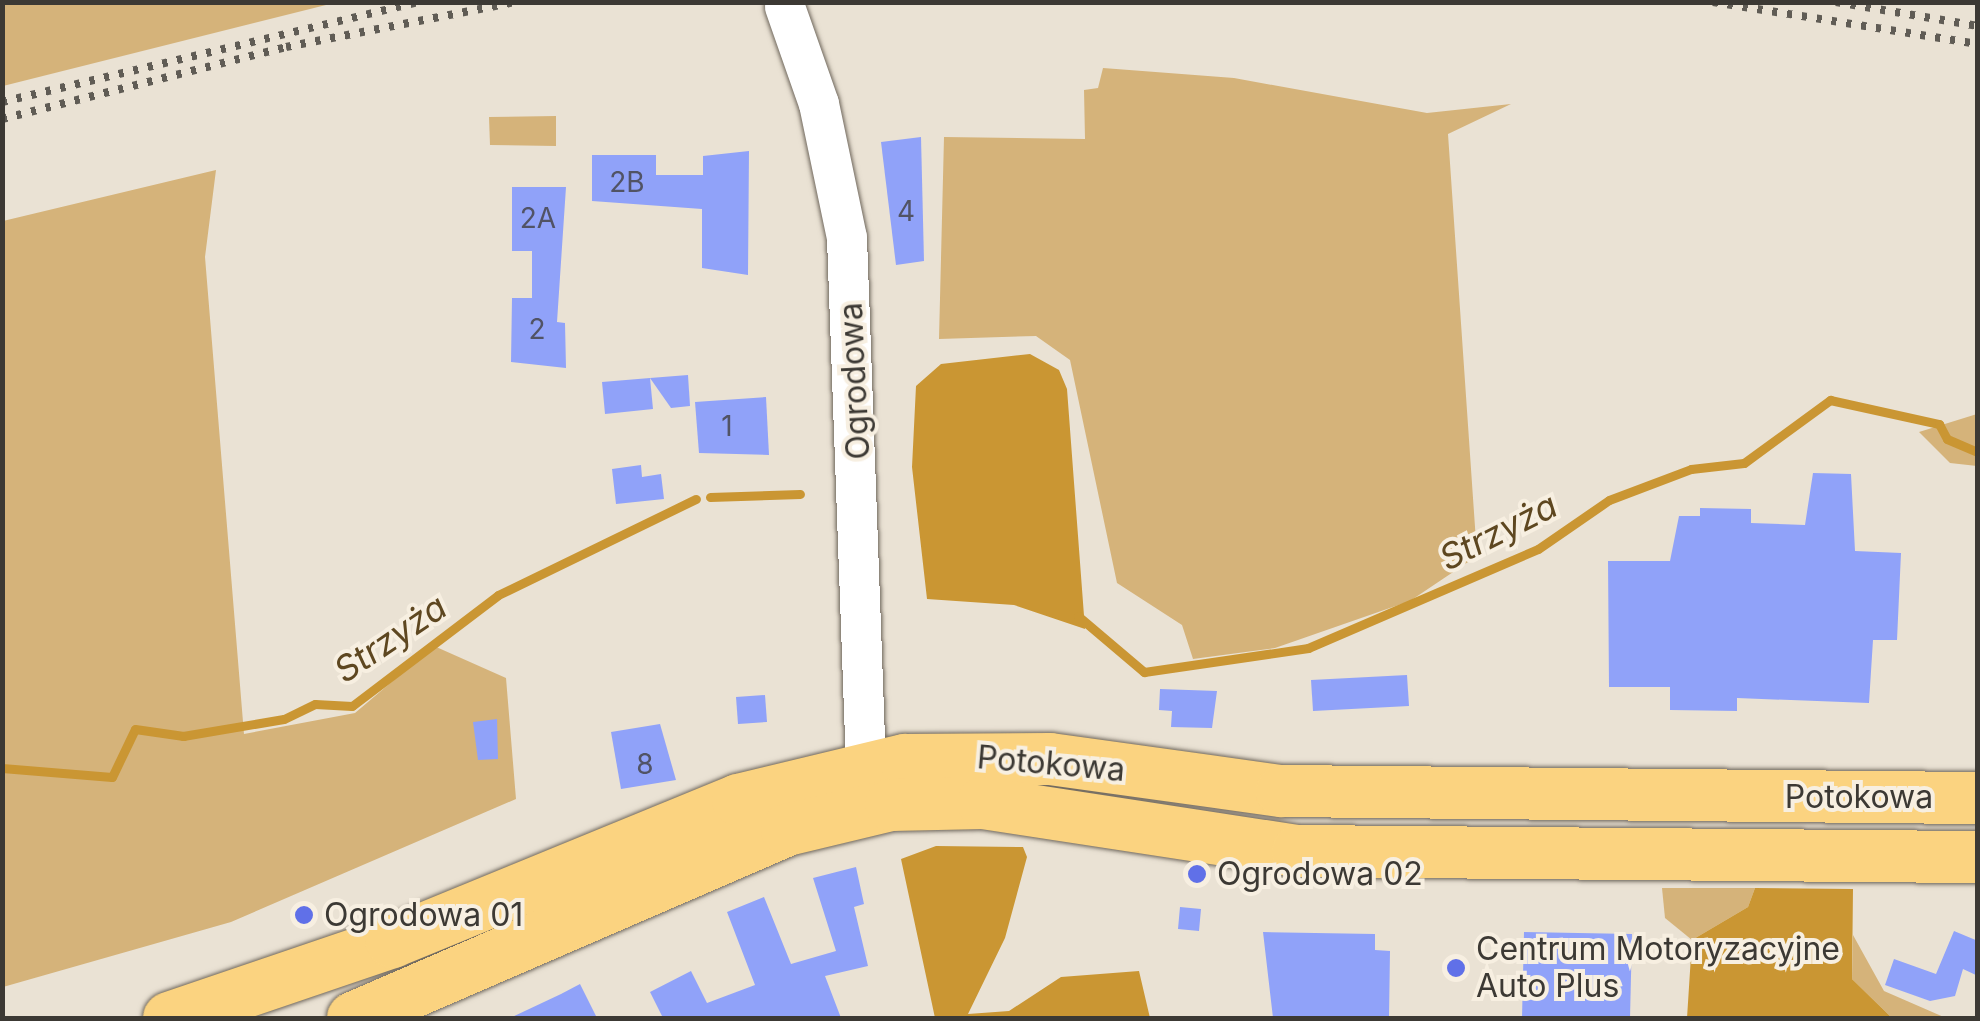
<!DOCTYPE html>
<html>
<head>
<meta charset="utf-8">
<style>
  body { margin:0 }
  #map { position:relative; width:1980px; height:1021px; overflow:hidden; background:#eae2d4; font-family:Inter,sans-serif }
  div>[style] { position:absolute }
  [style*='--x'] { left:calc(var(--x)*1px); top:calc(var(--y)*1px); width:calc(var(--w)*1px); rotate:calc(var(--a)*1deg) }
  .green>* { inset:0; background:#d5b37a }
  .forest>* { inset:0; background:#ca9633 }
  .stream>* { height:9px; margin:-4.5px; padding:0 4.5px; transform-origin:4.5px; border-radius:4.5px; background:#ca9633 }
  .building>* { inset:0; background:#90a2f9 }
  .roads { filter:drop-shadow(0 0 2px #70685d) drop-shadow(0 0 2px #70685d) }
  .minor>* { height:40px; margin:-20px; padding:0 20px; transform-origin:20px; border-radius:20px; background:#fff }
  .major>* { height:52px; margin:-26px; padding:0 26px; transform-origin:26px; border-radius:26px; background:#fbd380 }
  .rail>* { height:8px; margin-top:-4px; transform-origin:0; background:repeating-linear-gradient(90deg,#605c55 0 5px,transparent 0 15px) }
  .dots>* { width:28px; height:28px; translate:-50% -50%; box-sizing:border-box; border:5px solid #f7efe1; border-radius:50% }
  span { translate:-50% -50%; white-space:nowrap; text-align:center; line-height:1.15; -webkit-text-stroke:8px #f7efe1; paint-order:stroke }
  .number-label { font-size:28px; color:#515365 }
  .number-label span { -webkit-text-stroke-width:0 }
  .street-label { font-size:32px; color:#3c3934 }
  .poi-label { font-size:32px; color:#3c3934 }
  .left { translate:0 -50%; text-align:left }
  .water-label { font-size:35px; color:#5e4720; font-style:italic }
  .frame { position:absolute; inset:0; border:5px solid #3c3934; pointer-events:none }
</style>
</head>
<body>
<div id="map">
  <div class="green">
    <div style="clip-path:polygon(5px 2px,334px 3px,3px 86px)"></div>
    <div style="clip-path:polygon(1103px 68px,1234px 78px,1427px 113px,1511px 104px,1448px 134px,1477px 556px,1410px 601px,1275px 648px,1193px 659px,1182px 625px,1117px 583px,1070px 360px,1036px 336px,939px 339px,944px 137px,1085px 139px,1084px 90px,1098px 88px)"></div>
    <div style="clip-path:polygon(556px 116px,556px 146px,490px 145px,489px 117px)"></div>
    <div style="clip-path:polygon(216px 170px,205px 257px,244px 734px,355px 713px,434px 646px,506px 678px,516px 799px,231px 922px,3px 987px,3px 221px)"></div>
    <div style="clip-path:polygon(1977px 414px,1977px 466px,1950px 463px,1919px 432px)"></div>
    <div style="clip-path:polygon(1662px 888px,1755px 888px,1748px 907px,1692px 940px,1665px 918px)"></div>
    <div style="clip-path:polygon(1853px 935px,1884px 991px,1946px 1018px,1892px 1018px,1852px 979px)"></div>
  </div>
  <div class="forest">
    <div style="clip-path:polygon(1030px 354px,1059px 370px,1067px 389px,1085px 629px,1014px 605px,927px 599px,912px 467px,916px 386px,941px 364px)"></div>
    <div style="clip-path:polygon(936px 846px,1023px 847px,1027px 857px,1005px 938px,968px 1014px,1009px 1011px,1061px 977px,1139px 971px,1150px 1018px,935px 1018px,901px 859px)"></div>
    <div style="clip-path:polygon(1755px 888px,1853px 889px,1852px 979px,1892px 1018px,1687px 1018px,1692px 940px,1748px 907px)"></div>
  </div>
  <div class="stream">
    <div style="--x:710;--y:497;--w:90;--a:-1.9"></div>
    <div style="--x:1078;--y:616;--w:87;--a:40.3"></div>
    <div style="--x:1144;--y:672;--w:166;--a:-8.3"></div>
    <div style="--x:1308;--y:648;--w:250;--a:-23.3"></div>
    <div style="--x:1538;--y:549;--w:86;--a:-34.6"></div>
    <div style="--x:1609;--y:500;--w:88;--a:-20.7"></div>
    <div style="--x:1691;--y:469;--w:53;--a:-6.5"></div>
    <div style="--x:1744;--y:463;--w:107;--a:-36.2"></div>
    <div style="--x:1830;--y:400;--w:112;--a:12.4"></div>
    <div style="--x:1939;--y:424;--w:17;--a:62"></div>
    <div style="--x:1947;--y:439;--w:34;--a:23"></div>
    <div style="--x:2;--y:768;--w:110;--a:4.7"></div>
    <div style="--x:112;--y:777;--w:53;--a:-64.4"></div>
    <div style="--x:135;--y:729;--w:49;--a:8.3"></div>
    <div style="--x:183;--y:736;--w:102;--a:-9.6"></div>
    <div style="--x:284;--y:719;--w:34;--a:-26"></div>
    <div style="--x:315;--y:704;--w:37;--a:3"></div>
    <div style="--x:352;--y:706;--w:183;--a:-37.2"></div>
    <div style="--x:498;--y:595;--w:220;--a:-25.9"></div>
  </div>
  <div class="building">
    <div style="clip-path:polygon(921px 137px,924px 261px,896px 265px,881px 142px)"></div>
    <div style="clip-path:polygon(749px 151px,748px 275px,702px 268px,702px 209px,592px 201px,592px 155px,656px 155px,656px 175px,703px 175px,703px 156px)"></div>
    <div style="clip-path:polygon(512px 187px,566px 187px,557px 322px,565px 323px,566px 368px,511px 362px,512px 298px,532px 298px,532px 251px,512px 251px)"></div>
    <div style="clip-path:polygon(688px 375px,690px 406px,671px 408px,650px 378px)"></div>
    <div style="clip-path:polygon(650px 378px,653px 409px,605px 414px,602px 382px)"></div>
    <div style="clip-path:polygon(766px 397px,769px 455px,699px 453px,695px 402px)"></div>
    <div style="clip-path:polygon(641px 465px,642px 477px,661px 474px,664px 499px,616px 504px,612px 469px)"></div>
    <div style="clip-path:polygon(1813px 473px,1851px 474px,1855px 551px,1901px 553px,1897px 640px,1873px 640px,1869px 703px,1737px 698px,1737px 711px,1670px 710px,1670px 687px,1609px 687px,1608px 561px,1670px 561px,1679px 516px,1700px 516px,1700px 508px,1751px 509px,1751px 523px,1805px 525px)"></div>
    <div style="clip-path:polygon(1407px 675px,1409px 706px,1313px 711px,1311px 680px)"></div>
    <div style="clip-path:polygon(1160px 689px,1217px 691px,1212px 728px,1171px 727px,1172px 711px,1159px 710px)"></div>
    <div style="clip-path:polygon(765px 695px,767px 722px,738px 724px,736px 697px)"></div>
    <div style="clip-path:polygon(497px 719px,498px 759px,478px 760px,473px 722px)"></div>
    <div style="clip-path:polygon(660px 724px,676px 780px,621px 789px,611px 732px)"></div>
    <div style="clip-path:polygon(856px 867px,864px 904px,854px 907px,868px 966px,825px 976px,841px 1018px,663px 1018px,650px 992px,691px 971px,707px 1003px,755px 985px,727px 912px,764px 897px,791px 964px,836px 951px,813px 878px)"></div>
    <div style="clip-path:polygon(1180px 907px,1201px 909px,1199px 931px,1178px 929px)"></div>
    <div style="clip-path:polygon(1954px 931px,1978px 941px,1978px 976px,1963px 969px,1955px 996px,1930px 1001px,1885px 985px,1894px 959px,1936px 974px)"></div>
    <div style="clip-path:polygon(1263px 932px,1375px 934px,1375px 950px,1390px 951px,1389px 1018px,1273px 1018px)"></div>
    <div style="clip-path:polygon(1524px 932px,1632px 934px,1630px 1018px,1522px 1018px)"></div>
    <div style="clip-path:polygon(580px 984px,597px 1018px,510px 1018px,561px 994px)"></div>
  </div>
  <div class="roads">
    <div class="minor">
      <div style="--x:785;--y:7;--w:103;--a:70.7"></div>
      <div style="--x:819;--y:104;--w:137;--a:78.2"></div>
      <div style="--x:847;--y:238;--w:527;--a:87.94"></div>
    </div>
    <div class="major">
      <div style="--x:169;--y:1018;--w:236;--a:-18.8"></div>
      <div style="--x:392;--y:942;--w:374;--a:-22.3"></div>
      <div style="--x:738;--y:800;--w:172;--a:-13.5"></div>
      <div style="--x:905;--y:760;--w:145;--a:-0.4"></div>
      <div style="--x:1050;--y:759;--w:234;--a:7.9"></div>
      <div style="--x:1282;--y:791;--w:696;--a:0.58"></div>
      <div style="--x:353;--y:1018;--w:473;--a:-23.4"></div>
      <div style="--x:787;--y:830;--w:107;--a:-13.5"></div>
      <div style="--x:891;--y:805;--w:92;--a:-1.2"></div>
      <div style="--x:983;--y:803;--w:319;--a:8.7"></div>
      <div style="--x:1298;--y:851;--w:680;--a:0.51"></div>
    </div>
  </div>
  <div class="rail">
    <div style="--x:1713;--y:2;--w:268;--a:9"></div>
    <div style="--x:1836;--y:2;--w:144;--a:9.6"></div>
    <div style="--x:2;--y:102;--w:429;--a:-13.5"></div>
    <div style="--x:2;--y:119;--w:293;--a:-14.2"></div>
    <div style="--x:286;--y:47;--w:233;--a:-11.1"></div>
  </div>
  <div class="dots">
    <div style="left:1197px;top:874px;background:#6070e8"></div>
    <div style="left:304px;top:915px;background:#6070e8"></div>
    <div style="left:1456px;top:968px;background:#6070e8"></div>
  </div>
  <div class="number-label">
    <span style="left:627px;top:182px">2B</span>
    <span style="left:906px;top:211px">4</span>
    <span style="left:538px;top:218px">2A</span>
    <span style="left:537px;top:329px">2</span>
    <span style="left:727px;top:426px">1</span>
    <span style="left:645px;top:764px">8</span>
  </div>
  <div class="street-label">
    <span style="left:855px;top:381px;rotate:-93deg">Ogrodowa</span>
    <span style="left:1051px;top:764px;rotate:5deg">Potokowa</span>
    <span style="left:1859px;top:797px">Potokowa</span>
  </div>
  <div class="poi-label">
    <span class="left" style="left:1217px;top:874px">Ogrodowa 02</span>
    <span class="left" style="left:324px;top:915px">Ogrodowa 01</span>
    <span class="left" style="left:1476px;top:968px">Centrum Motoryzacyjne<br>Auto Plus</span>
  </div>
  <div class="water-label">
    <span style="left:1498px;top:531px;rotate:-27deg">Strzyża</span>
    <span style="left:390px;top:638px;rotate:-34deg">Strzyża</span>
  </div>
  <div class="frame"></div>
</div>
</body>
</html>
